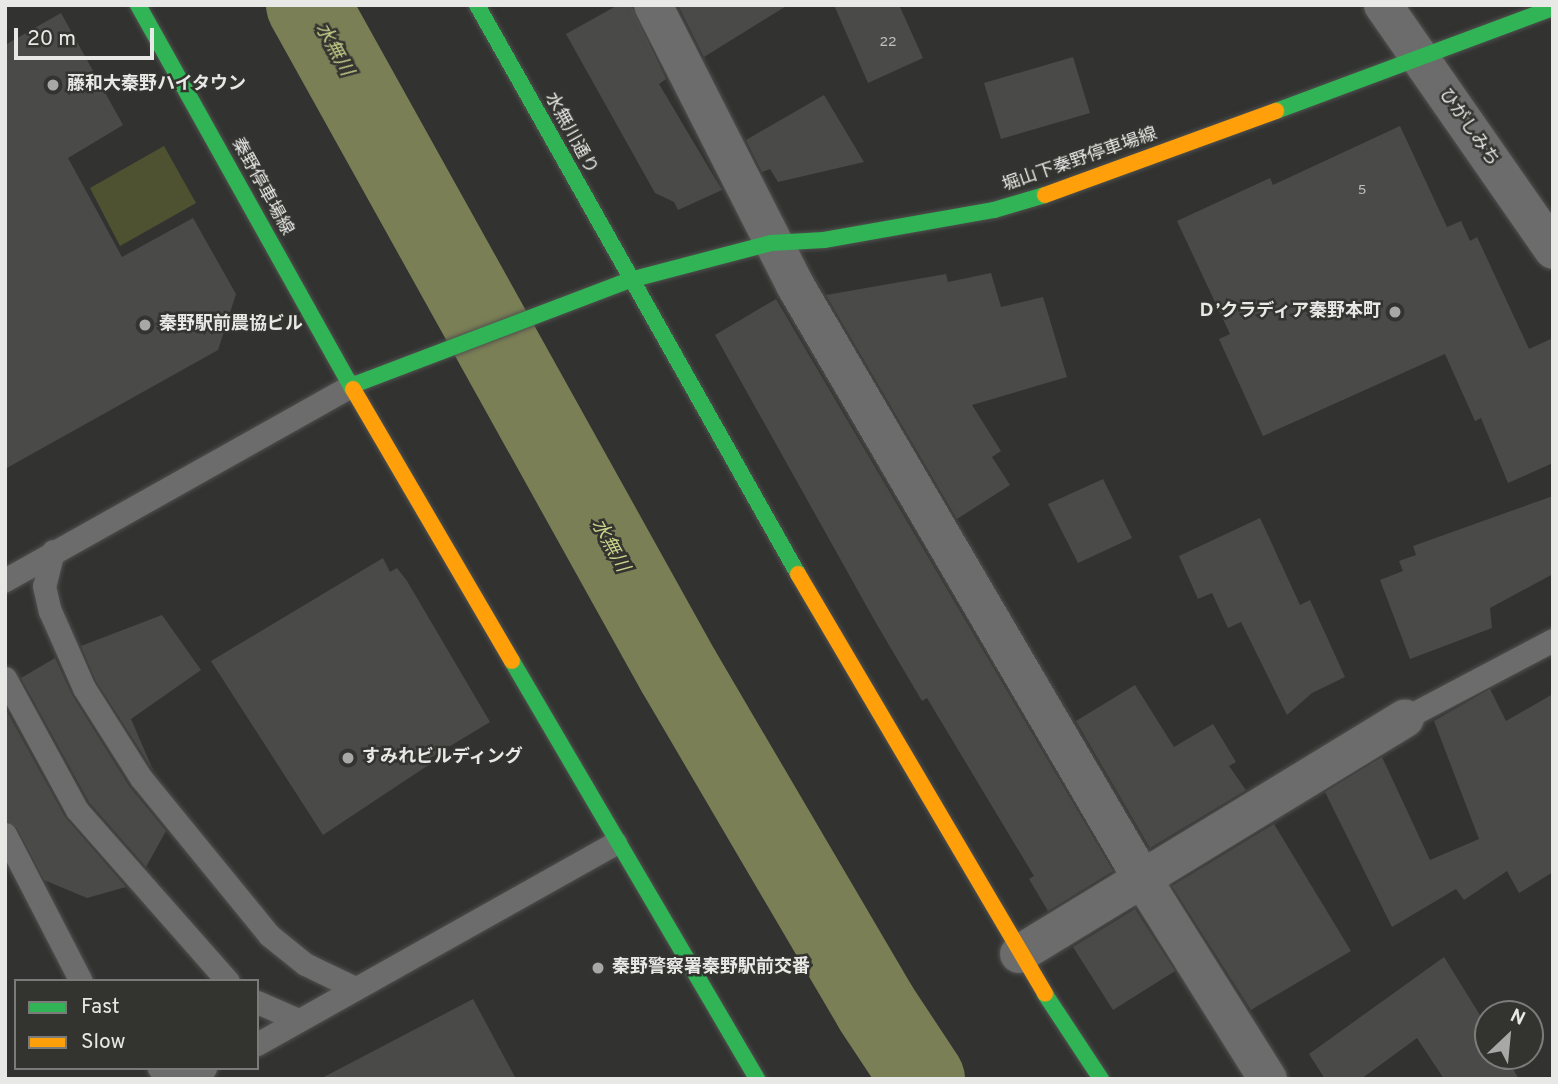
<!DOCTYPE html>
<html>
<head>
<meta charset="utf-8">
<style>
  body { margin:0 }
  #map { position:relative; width:1558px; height:1084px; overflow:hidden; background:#323331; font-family:Overpass,"Noto Sans JP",sans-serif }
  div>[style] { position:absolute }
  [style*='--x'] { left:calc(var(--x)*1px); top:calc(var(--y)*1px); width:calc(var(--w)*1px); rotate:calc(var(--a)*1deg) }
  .green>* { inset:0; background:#4f5230 }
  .river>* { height:84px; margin:-42px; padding:0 42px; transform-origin:42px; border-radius:42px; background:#7b7f55 }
  .building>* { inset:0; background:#4a4b49 }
  .roads { filter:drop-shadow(0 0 2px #4f504e) drop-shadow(0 0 2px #4f504e) }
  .lane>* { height:23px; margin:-11.5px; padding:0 11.5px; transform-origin:11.5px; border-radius:11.5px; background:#6c6c6c }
  .street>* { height:38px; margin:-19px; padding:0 19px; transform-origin:19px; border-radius:19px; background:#6c6c6c }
  .fast>* { height:16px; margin:-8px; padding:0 8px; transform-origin:8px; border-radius:8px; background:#30b455 }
  .slow>* { height:16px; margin:-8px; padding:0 8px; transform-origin:8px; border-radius:8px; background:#ff9f0a }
  .dots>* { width:19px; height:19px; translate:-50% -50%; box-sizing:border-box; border:4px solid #333430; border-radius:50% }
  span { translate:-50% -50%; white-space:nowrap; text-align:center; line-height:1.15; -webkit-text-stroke:5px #333430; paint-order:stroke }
  .number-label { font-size:14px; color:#c0c2bf }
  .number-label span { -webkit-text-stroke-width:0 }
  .poi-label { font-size:18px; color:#e8e9e6; font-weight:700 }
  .left { translate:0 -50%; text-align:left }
  .right { translate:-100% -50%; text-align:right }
  .street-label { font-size:18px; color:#e8e9e6 }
  .water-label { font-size:19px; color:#cbd28a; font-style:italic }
  .frame { position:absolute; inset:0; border:7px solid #e8e9e6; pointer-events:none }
  .legend { position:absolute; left:14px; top:979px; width:245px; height:91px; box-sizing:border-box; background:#333430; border:2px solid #7b7c79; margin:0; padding:9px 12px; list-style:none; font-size:21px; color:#e8e9e6 }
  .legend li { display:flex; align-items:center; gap:14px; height:35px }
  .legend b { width:35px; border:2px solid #7b7c79 }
  .north { position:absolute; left:1474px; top:1000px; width:70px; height:70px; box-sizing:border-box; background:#333430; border:2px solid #7b7c79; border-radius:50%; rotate:26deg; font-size:19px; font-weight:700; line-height:28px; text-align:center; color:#e8e9e6 }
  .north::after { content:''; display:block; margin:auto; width:24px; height:32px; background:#a8a9a7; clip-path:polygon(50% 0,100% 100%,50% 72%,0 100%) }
  .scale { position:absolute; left:14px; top:28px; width:140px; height:32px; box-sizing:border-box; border:4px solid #e8e9e6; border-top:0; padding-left:9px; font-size:21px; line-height:24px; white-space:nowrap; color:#e8e9e6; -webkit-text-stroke:5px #333430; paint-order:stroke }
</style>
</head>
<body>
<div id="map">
  <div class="green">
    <div style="clip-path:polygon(164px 146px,196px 203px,120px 246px,90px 188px)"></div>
  </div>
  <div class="river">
    <div style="--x:308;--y:5;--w:763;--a:60.92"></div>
    <div style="--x:679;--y:672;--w:389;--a:59.6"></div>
    <div style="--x:876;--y:1008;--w:85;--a:56.5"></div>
  </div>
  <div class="building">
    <div style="clip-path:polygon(618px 5px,631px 5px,666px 79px,659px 84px,722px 190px,678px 210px,674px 202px,655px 193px,566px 34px)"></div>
    <div style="clip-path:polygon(678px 5px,788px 5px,704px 57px)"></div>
    <div style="clip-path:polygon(834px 5px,899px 5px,923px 58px,868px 83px)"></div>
    <div style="clip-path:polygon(61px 13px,123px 125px,68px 158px,122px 257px,193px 218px,236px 294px,218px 350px,5px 469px,5px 45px)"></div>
    <div style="clip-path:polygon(1073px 57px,1090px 113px,1001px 139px,984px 83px)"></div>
    <div style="clip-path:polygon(824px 95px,864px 162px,778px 182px,770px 169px,762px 172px,746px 140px)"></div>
    <div style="clip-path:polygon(1400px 126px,1447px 227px,1461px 221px,1470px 241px,1477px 237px,1529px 349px,1553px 338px,1553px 463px,1508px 483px,1481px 418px,1475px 421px,1445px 354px,1263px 436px,1219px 339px,1230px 334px,1177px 221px,1270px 178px,1273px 185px)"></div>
    <div style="clip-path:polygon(991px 273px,1001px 307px,1043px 297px,1067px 377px,972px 405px,1001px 451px,992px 457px,1010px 485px,957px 519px,826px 295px,946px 274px,948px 282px)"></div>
    <div style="clip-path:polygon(776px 299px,1113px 871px,1048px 911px,1029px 879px,1034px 876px,927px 698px,922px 701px,876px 623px,715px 335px)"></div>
    <div style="clip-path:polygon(1103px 479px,1132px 538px,1078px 563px,1048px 504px)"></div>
    <div style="clip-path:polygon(1553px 496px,1553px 574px,1490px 608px,1492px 628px,1410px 659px,1380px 580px,1403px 571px,1399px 561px,1416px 555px,1413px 546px)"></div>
    <div style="clip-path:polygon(1260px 518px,1300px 605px,1310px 600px,1345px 677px,1312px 693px,1287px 715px,1241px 622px,1228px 628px,1212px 593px,1198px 599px,1179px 556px)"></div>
    <div style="clip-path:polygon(383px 558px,390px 572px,397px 568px,407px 581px,490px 722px,427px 760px,430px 764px,323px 835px,211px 661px)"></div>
    <div style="clip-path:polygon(162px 615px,201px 670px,131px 719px,153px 770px,96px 681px,81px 646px)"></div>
    <div style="clip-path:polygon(55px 658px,72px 695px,129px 786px,166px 831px,146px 867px,89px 802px,21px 678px)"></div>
    <div style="clip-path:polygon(1135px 685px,1174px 747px,1213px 724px,1236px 762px,1229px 766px,1246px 790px,1150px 848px,1076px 721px)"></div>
    <div style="clip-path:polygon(1490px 689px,1506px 721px,1553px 694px,1553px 872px,1519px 893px,1507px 871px,1464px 900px,1456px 889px,1392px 927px,1325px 792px,1382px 757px,1430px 860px,1479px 839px,1434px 721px)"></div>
    <div style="clip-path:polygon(5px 708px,65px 817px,126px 887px,87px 898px,44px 880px,17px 828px,5px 820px)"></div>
    <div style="clip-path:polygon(1274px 824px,1351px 951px,1251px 1010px,1172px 886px)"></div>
    <div style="clip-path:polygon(1135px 909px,1175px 971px,1113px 1010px,1073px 947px)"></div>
    <div style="clip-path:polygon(1444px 957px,1488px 1028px,1488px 1056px,1505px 1056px,1519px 1079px,1444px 1079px,1417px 1038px,1361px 1079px,1325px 1079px,1309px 1054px)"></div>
    <div style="clip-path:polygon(473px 999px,516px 1079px,320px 1079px)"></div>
  </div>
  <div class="roads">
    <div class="lane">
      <div style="--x:53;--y:551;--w:36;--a:104"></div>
      <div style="--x:44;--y:586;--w:26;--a:77"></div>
      <div style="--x:50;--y:611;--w:84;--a:66.2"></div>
      <div style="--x:84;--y:688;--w:107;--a:57.7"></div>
      <div style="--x:141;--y:778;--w:203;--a:50.8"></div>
      <div style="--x:269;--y:935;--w:46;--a:38.9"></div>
      <div style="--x:305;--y:964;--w:55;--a:25.6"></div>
      <div style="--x:5;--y:580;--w:397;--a:-29.3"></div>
      <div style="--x:5;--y:678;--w:150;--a:61.4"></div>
      <div style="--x:77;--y:810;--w:228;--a:48.6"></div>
      <div style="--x:1405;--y:718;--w:167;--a:-27.8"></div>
      <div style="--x:5;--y:834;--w:165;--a:62.7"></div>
      <div style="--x:257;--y:1002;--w:45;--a:23.7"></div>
      <div style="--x:257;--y:1044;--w:411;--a:-29.3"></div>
      <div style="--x:159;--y:1068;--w:46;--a:0"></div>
    </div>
    <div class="street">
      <div style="--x:653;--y:5;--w:314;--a:63.1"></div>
      <div style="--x:795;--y:285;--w:689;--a:59.68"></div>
      <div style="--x:1143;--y:880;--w:235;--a:57.9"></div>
      <div style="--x:1383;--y:5;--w:298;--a:55.2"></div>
      <div style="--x:1019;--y:954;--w:452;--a:-31.4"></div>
    </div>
    <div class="fast">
      <div style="--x:138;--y:5;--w:440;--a:60.8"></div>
      <div style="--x:477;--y:5;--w:653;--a:60.57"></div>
      <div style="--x:1276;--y:111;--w:296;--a:-20.4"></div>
      <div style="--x:351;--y:386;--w:298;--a:-20.8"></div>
      <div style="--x:630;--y:280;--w:146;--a:-14.7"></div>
      <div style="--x:771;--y:243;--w:53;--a:-3.2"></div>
      <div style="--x:824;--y:240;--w:173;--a:-10"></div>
      <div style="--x:994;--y:210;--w:53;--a:-16.4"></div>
      <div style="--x:512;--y:661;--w:485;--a:59.6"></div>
      <div style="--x:1045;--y:994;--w:102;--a:56.6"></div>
    </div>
    <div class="slow">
      <div style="--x:1045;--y:195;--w:246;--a:-20"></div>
      <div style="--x:353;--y:389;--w:315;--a:59.7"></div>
      <div style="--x:798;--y:574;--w:487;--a:59.5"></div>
    </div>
  </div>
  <div class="dots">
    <div style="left:53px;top:85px;background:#a8a9a7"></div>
    <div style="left:1395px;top:312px;background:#a8a9a7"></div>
    <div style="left:145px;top:325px;background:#a8a9a7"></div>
    <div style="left:348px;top:758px;background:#a8a9a7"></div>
    <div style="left:598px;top:968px;background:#a8a9a7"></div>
  </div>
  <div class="number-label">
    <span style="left:888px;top:43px">22</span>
    <span style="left:1362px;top:191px">5</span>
  </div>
  <div class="poi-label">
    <span class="left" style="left:67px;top:85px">藤和大秦野ハイタウン</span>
    <span class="right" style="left:1381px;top:312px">Ｄ’クラディア秦野本町</span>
    <span class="left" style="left:159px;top:325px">秦野駅前農協ビル</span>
    <span class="left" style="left:362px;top:758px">すみれビルディング</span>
    <span class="left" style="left:612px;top:968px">秦野警察署秦野駅前交番</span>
  </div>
  <div class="street-label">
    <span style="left:1468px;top:128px;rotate:55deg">ひがしみち</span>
    <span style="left:570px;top:134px;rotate:61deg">水無川通り</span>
    <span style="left:1080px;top:161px;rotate:-19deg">堀山下秦野停車場線</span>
    <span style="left:261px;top:187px;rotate:61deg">秦野停車場線</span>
  </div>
  <div class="water-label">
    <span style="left:333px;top:50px;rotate:61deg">水無川</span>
    <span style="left:609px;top:546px;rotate:61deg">水無川</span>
  </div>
  <div class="frame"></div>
  <ul class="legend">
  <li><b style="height:9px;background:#30b455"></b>Fast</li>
  <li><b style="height:9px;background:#ff9f0a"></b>Slow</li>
  </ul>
  <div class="north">N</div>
  <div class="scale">20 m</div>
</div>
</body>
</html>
